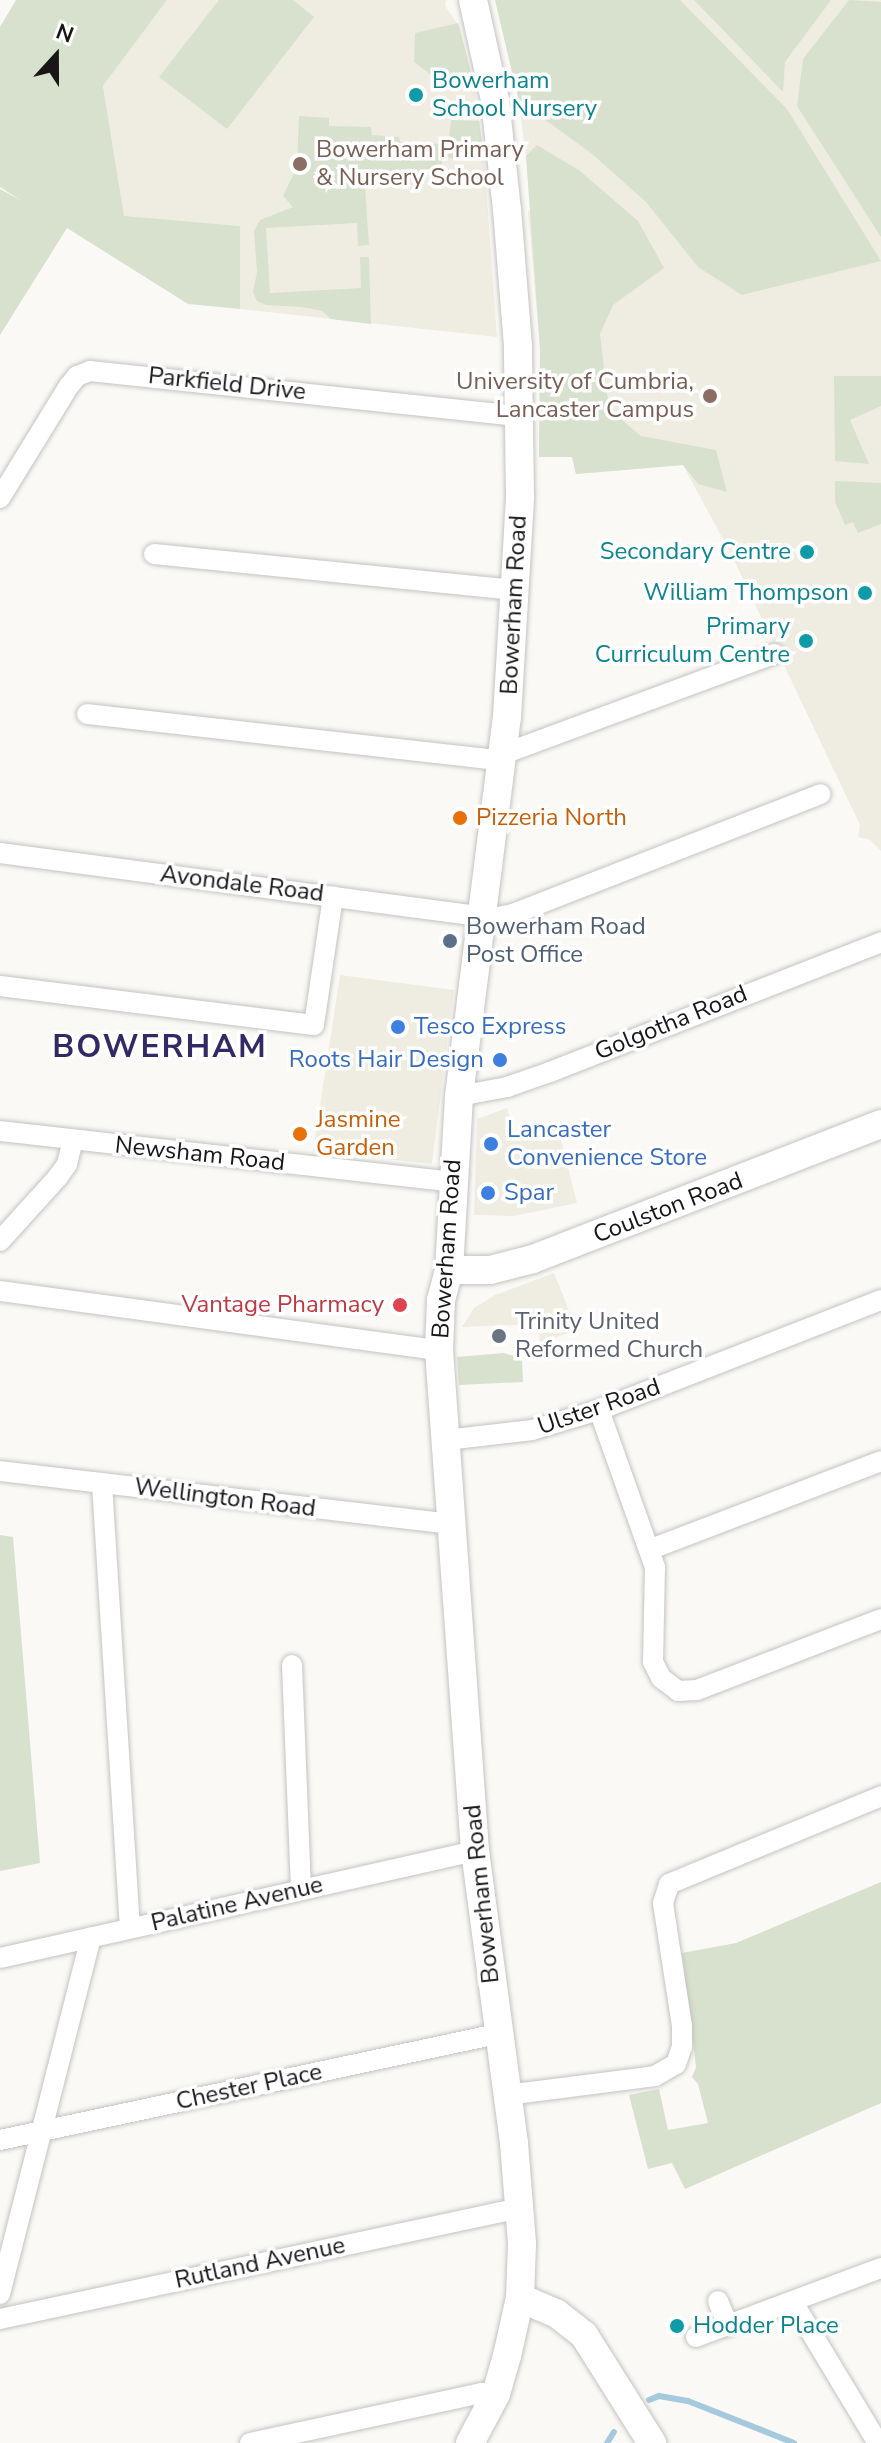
<!DOCTYPE html>
<html>
<head>
<meta charset="utf-8">
<style>
  body { margin:0 }
  #map { position:relative; width:881px; height:2443px; overflow:hidden; background:#faf9f6; font-family:"Nunito Sans",sans-serif }
  div>[style] { position:absolute }
  [style*='--x'] { left:calc(var(--x)*1px); top:calc(var(--y)*1px); width:calc(var(--w)*1px); rotate:calc(var(--a)*1deg) }
  .built>* { inset:0; background:#efede2 }
  .green>* { inset:0; background:#d7e1cd }
  .stream>* { height:6px; margin:-3px; padding:0 3px; transform-origin:3px; border-radius:3px; background:#a5c9dd }
  .roads { filter:drop-shadow(0 0 2px #c4c3c0) drop-shadow(0 0 2px #c4c3c0) }
  .street>* { height:20px; margin:-10px; padding:0 10px; transform-origin:10px; border-radius:10px; background:#fff }
  .secondary>* { height:28px; margin:-14px; padding:0 14px; transform-origin:14px; border-radius:14px; background:#fff }
  .dots>* { width:22px; height:22px; translate:-50% -50%; box-sizing:border-box; border:4px solid #fff; border-radius:50% }
  span { translate:-50% -50%; white-space:nowrap; text-align:center; line-height:1.15; -webkit-text-stroke:7px #fff; paint-order:stroke }
  .culture-label { font-size:24px; color:#0d838f }
  .left { translate:0 -50%; text-align:left }
  .right { translate:-100% -50%; text-align:right }
  .education-label { font-size:24px; color:#785e54 }
  .street-label { font-size:24px; color:#181716 }
  .food-label { font-size:24px; color:#c56008 }
  .service-label { font-size:24px; color:#4e5e75 }
  .shop-label { font-size:24px; color:#366cbe }
  .health-label { font-size:24px; color:#be3a42 }
  .worship-label { font-size:24px; color:#5b616d }
  .district-label { font-size:32px; color:#332964; font-weight:700; letter-spacing:2px }
  .north { position:absolute; left:16px; top:16px; width:80px; height:80px; -webkit-text-stroke:6px #fff; paint-order:stroke; rotate:21deg; font-size:22px; font-weight:700; line-height:32px; text-align:center; color:#181716 }
  .north::after { content:''; display:block; margin:auto; width:28px; height:36px; background:#181716; clip-path:polygon(50% 0,100% 100%,50% 72%,0 100%) }
</style>
</head>
<body>
<div id="map">
  <div class="built">
    <div style="clip-path:polygon(167px 0,446px 0,445px 6px,460px 27px,475px 89px,484px 156px,497px 337px,240px 309px,240px 226px,124px 217px,103px 86px)"></div>
    <div style="clip-path:polygon(495px 0,881px 0,881px 851px,870px 840px,858px 837px,860px 825px,732px 556px,683px 465px,576px 474px,572px 457px,539px 457px,540px 349px,528px 212px,532px 209px,519px 101px)"></div>
    <div style="clip-path:polygon(340px 975px,454px 990px,432px 1164px,313px 1151px)"></div>
    <div style="clip-path:polygon(507px 1108px,517px 1136px,558px 1127px,577px 1203px,514px 1216px,474px 1215px,477px 1119px)"></div>
    <div style="clip-path:polygon(554px 1273px,577px 1330px,540px 1343px,538px 1324px,462px 1327px,474px 1308px,495px 1295px)"></div>
  </div>
  <div class="green">
    <div style="clip-path:polygon(16px 0,167px 0,103px 86px,124px 216px,240px 226px,240px 309px,188px 304px,67px 228px,0 335px,0 189px,22px 201px,0 187px,0 27px)"></div>
    <div style="clip-path:polygon(219px 0,293px 0,314px 17px,227px 129px,159px 77px)"></div>
    <div style="clip-path:polygon(495px 0,680px 0,787px 109px,881px 261px,742px 295px,698px 267px,646px 202px,591px 153px,519px 101px)"></div>
    <div style="clip-path:polygon(694px 0,831px 0,785px 62px,783px 92px)"></div>
    <div style="clip-path:polygon(849px 0,881px 2px,881px 237px,797px 106px,803px 59px)"></div>
    <div style="clip-path:polygon(458px 23px,472px 76px,462px 84px,438px 80px,414px 62px,415px 33px)"></div>
    <div style="clip-path:polygon(299px 116px,329px 118px,329px 126px,371px 127px,372px 135px,399px 137px,400px 142px,442px 144px,442px 173px,371px 171px,370px 185px,365px 186px,369px 245px,358px 246px,357px 223px,266px 228px,270px 293px,361px 288px,360px 257px,369px 257px,371px 324px,331px 319px,322px 311px,302px 307px,266px 305px,257px 301px,253px 292px,257px 272px,254px 231px,260px 220px,293px 207px,283px 196px,297px 167px)"></div>
    <div style="clip-path:polygon(451px 120px,479px 121px,483px 151px,469px 151px,462px 159px,450px 158px,447px 155px)"></div>
    <div style="clip-path:polygon(537px 145px,580px 171px,638px 221px,664px 268px,613px 305px,600px 334px,609px 409px,641px 436px,716px 450px,727px 492px,698px 484px,683px 465px,576px 474px,572px 457px,539px 457px,540px 349px,526px 156px)"></div>
    <div style="clip-path:polygon(834px 376px,881px 376px,881px 406px,850px 420px,869px 464px,835px 461px)"></div>
    <div style="clip-path:polygon(835px 481px,881px 483px,881px 524px,858px 533px,853px 522px,845px 525px,835px 502px)"></div>
    <div style="clip-path:polygon(504px 1353px,522px 1359px,523px 1382px,459px 1385px,457px 1357px)"></div>
    <div style="clip-path:polygon(0 1535px,13px 1537px,40px 1863px,0 1871px)"></div>
    <div style="clip-path:polygon(881px 1882px,881px 2103px,685px 2189px,672px 2163px,648px 2169px,629px 2095px,659px 2089px,668px 2130px,708px 2123px,698px 2084px,692px 2077px,696px 2067px,682px 1953px,736px 1943px)"></div>
  </div>
  <div class="stream">
    <div style="--x:649;--y:2400;--w:11;--a:-22"></div>
    <div style="--x:659;--y:2396;--w:29;--a:10"></div>
    <div style="--x:688;--y:2401;--w:114;--a:21.6"></div>
    <div style="--x:607;--y:2443;--w:13;--a:-58"></div>
  </div>
  <div class="roads">
    <div class="street">
      <div style="--x:0;--y:498;--w:132;--a:-58.4"></div>
      <div style="--x:69;--y:386;--w:13;--a:-51"></div>
      <div style="--x:77;--y:376;--w:14;--a:-21"></div>
      <div style="--x:90;--y:371;--w:432;--a:6"></div>
      <div style="--x:154;--y:554;--w:365;--a:5.7"></div>
      <div style="--x:87;--y:714;--w:406;--a:6.4"></div>
      <div style="--x:490;--y:759;--w:303;--a:-20.3"></div>
      <div style="--x:0;--y:853;--w:497;--a:7.5"></div>
      <div style="--x:493;--y:918;--w:20;--a:-11"></div>
      <div style="--x:513;--y:914;--w:330;--a:-21.3"></div>
      <div style="--x:0;--y:986;--w:316;--a:7.1"></div>
      <div style="--x:314;--y:1025;--w:130;--a:-81.6"></div>
      <div style="--x:459;--y:1096;--w:49;--a:-10.6"></div>
      <div style="--x:507;--y:1087;--w:46;--a:-19.2"></div>
      <div style="--x:550;--y:1072;--w:356;--a:-21.4"></div>
      <div style="--x:0;--y:1131;--w:455;--a:6.4"></div>
      <div style="--x:0;--y:1241;--w:86;--a:-47.8"></div>
      <div style="--x:58;--y:1177;--w:16;--a:-55"></div>
      <div style="--x:67;--y:1164;--w:25;--a:-76"></div>
      <div style="--x:0;--y:1291;--w:443;--a:7.7"></div>
      <div style="--x:599;--y:1410;--w:167;--a:70.4"></div>
      <div style="--x:655;--y:1567;--w:95;--a:91.2"></div>
      <div style="--x:653;--y:1662;--w:18;--a:63"></div>
      <div style="--x:661;--y:1678;--w:21;--a:37"></div>
      <div style="--x:678;--y:1691;--w:19;--a:-3"></div>
      <div style="--x:697;--y:1690;--w:197;--a:-21.1"></div>
      <div style="--x:446;--y:1440;--w:87;--a:-6.6"></div>
      <div style="--x:532;--y:1430;--w:70;--a:-16.6"></div>
      <div style="--x:599;--y:1410;--w:303;--a:-21.3"></div>
      <div style="--x:0;--y:1471;--w:453;--a:6.7"></div>
      <div style="--x:102;--y:1484;--w:445;--a:86.4"></div>
      <div style="--x:651;--y:1549;--w:246;--a:-20.9"></div>
      <div style="--x:292;--y:1665;--w:224;--a:87.7"></div>
      <div style="--x:0;--y:1958;--w:487;--a:-12.7"></div>
      <div style="--x:507;--y:2095;--w:149;--a:-7.3"></div>
      <div style="--x:655;--y:2076;--w:24;--a:-30"></div>
      <div style="--x:676;--y:2064;--w:18;--a:-71"></div>
      <div style="--x:682;--y:2047;--w:21;--a:-90"></div>
      <div style="--x:682;--y:2026;--w:124;--a:-98.8"></div>
      <div style="--x:663;--y:1903;--w:20;--a:-72"></div>
      <div style="--x:669;--y:1884;--w:230;--a:-22.5"></div>
      <div style="--x:0;--y:2140;--w:508;--a:-12.04"></div>
      <div style="--x:0;--y:2294;--w:368;--a:-75.7"></div>
      <div style="--x:718;--y:2301;--w:27;--a:68"></div>
      <div style="--x:794;--y:2304;--w:162;--a:58.9"></div>
      <div style="--x:0;--y:2319;--w:532;--a:-12.05"></div>
      <div style="--x:696;--y:2337;--w:197;--a:-20.5"></div>
      <div style="--x:250;--y:2443;--w:237;--a:-12.2"></div>
      <div style="--x:482;--y:2393;--w:14;--a:4"></div>
    </div>
    <div class="secondary">
      <div style="--x:449;--y:1270;--w:41;--a:0"></div>
      <div style="--x:490;--y:1270;--w:44;--a:-14.3"></div>
      <div style="--x:533;--y:1259;--w:373;--a:-21.2"></div>
      <div style="--x:520;--y:2298;--w:39;--a:23"></div>
      <div style="--x:556;--y:2313;--w:36;--a:38"></div>
      <div style="--x:584;--y:2335;--w:128;--a:57.8"></div>
      <div style="--x:470;--y:2443;--w:55;--a:-62"></div>
      <div style="--x:496;--y:2394;--w:40;--a:-74"></div>
      <div style="--x:507;--y:2356;--w:59;--a:-77.4"></div>
      <div style="--x:520;--y:2298;--w:55;--a:-87.9"></div>
      <div style="--x:522;--y:2243;--w:100;--a:-94.6"></div>
      <div style="--x:514;--y:2143;--w:295;--a:-97.6"></div>
      <div style="--x:475;--y:1851;--w:502;--a:-94.11"></div>
      <div style="--x:439;--y:1350;--w:50;--a:-87.7"></div>
      <div style="--x:441;--y:1300;--w:31;--a:-75"></div>
      <div style="--x:449;--y:1270;--w:174;--a:-86.7"></div>
      <div style="--x:459;--y:1096;--w:382;--a:-82.8"></div>
      <div style="--x:507;--y:717;--w:219;--a:-86.6"></div>
      <div style="--x:520;--y:498;--w:152;--a:-90.8"></div>
      <div style="--x:518;--y:346;--w:136;--a:-94.6"></div>
      <div style="--x:507;--y:210;--w:111;--a:-96.2"></div>
      <div style="--x:495;--y:100;--w:102;--a:-102.4"></div>
    </div>
  </div>
  <div class="dots">
    <div style="left:416px;top:95px;background:#0f9aa8"></div>
    <div style="left:300px;top:164px;background:#8d6e63"></div>
    <div style="left:710px;top:396px;background:#8d6e63"></div>
    <div style="left:807px;top:552px;background:#0f9aa8"></div>
    <div style="left:865px;top:593px;background:#0f9aa8"></div>
    <div style="left:806px;top:641px;background:#0f9aa8"></div>
    <div style="left:460px;top:818px;background:#e8710a"></div>
    <div style="left:450px;top:941px;background:#5c6f8a"></div>
    <div style="left:398px;top:1027px;background:#3f7fe0"></div>
    <div style="left:500px;top:1060px;background:#3f7fe0"></div>
    <div style="left:300px;top:1134px;background:#e8710a"></div>
    <div style="left:491px;top:1144px;background:#3f7fe0"></div>
    <div style="left:488px;top:1193px;background:#3f7fe0"></div>
    <div style="left:400px;top:1305px;background:#e0444e"></div>
    <div style="left:499px;top:1336px;background:#6b7280"></div>
    <div style="left:677px;top:2326px;background:#0f9aa8"></div>
  </div>
  <div class="culture-label">
    <span class="left" style="left:432px;top:95px">Bowerham<br>School Nursery</span>
    <span class="right" style="left:791px;top:552px">Secondary Centre</span>
    <span class="right" style="left:849px;top:593px">William Thompson</span>
    <span class="right" style="left:790px;top:641px">Primary<br>Curriculum Centre</span>
    <span class="left" style="left:693px;top:2326px">Hodder Place</span>
  </div>
  <div class="education-label">
    <span class="left" style="left:316px;top:164px">Bowerham Primary<br>&amp; Nursery School</span>
    <span class="right" style="left:694px;top:396px">University of Cumbria,<br>Lancaster Campus</span>
  </div>
  <div class="street-label">
    <span style="left:227px;top:384px;rotate:6deg">Parkfield Drive</span>
    <span style="left:514px;top:605px;rotate:-87deg">Bowerham Road</span>
    <span style="left:242px;top:884px;rotate:7deg">Avondale Road</span>
    <span style="left:671px;top:1023px;rotate:-22deg">Golgotha Road</span>
    <span style="left:200px;top:1154px;rotate:6deg">Newsham Road</span>
    <span style="left:668px;top:1208px;rotate:-21deg">Coulston Road</span>
    <span style="left:447px;top:1249px;rotate:-86deg">Bowerham Road</span>
    <span style="left:599px;top:1407px;rotate:-19deg">Ulster Road</span>
    <span style="left:225px;top:1498px;rotate:7deg">Wellington Road</span>
    <span style="left:482px;top:1894px;rotate:-96deg">Bowerham Road</span>
    <span style="left:237px;top:1904px;rotate:-13deg">Palatine Avenue</span>
    <span style="left:249px;top:2087px;rotate:-12deg">Chester Place</span>
    <span style="left:260px;top:2263px;rotate:-12deg">Rutland Avenue</span>
  </div>
  <div class="food-label">
    <span class="left" style="left:476px;top:818px">Pizzeria North</span>
    <span class="left" style="left:316px;top:1134px">Jasmine<br>Garden</span>
  </div>
  <div class="service-label">
    <span class="left" style="left:466px;top:941px">Bowerham Road<br>Post Office</span>
  </div>
  <div class="shop-label">
    <span class="left" style="left:414px;top:1027px">Tesco Express</span>
    <span class="right" style="left:484px;top:1060px">Roots Hair Design</span>
    <span class="left" style="left:507px;top:1144px">Lancaster<br>Convenience Store</span>
    <span class="left" style="left:504px;top:1193px">Spar</span>
  </div>
  <div class="health-label">
    <span class="right" style="left:384px;top:1305px">Vantage Pharmacy</span>
  </div>
  <div class="worship-label">
    <span class="left" style="left:515px;top:1336px">Trinity United<br>Reformed Church</span>
  </div>
  <div class="district-label">
    <span style="left:160px;top:1047px">BOWERHAM</span>
  </div>
  <div class="north">N</div>
</div>
</body>
</html>
